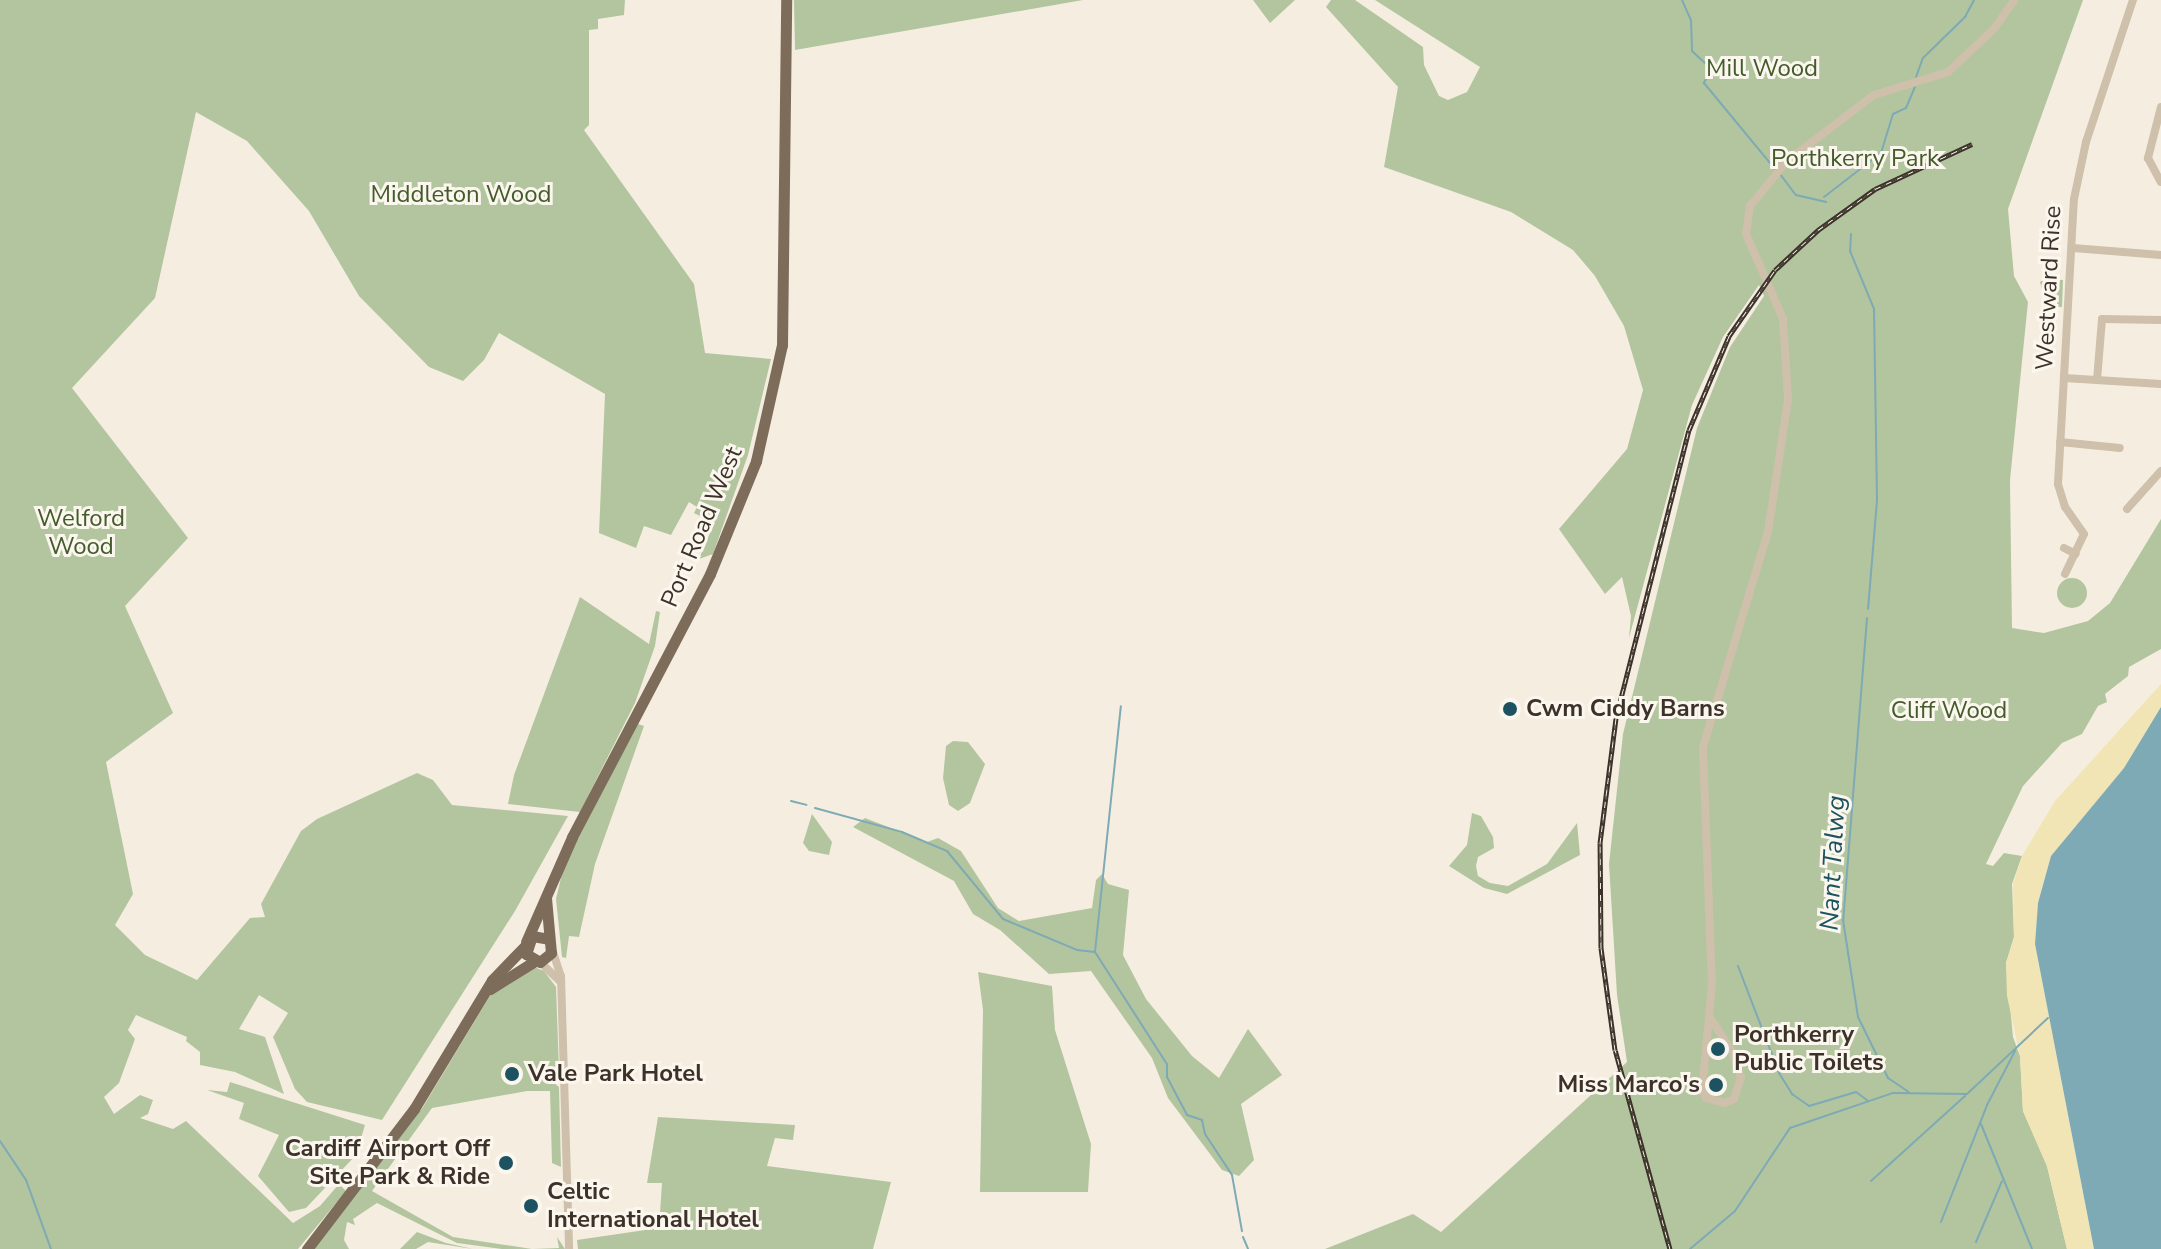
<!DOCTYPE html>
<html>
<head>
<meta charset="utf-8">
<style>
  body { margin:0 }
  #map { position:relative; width:2161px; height:1249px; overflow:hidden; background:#f5eee0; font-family:"Nunito Sans",sans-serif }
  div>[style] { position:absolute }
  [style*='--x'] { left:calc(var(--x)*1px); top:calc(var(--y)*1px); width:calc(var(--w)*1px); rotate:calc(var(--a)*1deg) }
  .green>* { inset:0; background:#b3c59f }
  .round { border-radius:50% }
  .sand>* { inset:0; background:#f1e5b6 }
  .water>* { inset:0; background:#7daab4 }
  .stream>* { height:2px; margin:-1px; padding:0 1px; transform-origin:1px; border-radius:1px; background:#7daab4 }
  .minor>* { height:8px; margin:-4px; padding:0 4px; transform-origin:4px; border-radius:4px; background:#cec0ab }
  .major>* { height:11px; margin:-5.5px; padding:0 5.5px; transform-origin:5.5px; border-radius:5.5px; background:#7e6c5b }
  .rail>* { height:5px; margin-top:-2.5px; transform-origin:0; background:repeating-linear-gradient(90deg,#fbf7ee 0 6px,#3c322a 0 12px); box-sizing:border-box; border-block:2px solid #3c322a }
  .dots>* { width:22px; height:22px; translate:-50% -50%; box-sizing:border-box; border:4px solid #fbf7ee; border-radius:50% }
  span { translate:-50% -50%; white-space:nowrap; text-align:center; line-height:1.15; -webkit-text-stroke:6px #fbf7ee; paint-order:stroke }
  .park-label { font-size:24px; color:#445c2c }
  .street-label { font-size:24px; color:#3c322a }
  .poi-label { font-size:24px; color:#3c322a; font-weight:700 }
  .left { translate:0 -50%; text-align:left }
  .right { translate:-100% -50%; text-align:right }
  .water-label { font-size:26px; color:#1d5360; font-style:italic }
</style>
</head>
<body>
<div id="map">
  <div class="green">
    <div style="clip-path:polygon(0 0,625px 0,624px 15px,598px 19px,598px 29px,589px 30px,589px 125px,584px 130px,694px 284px,705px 353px,771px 359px,748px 455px,713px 554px,699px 559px,714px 523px,694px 513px,697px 507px,689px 502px,671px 535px,644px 526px,636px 548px,599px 533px,605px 394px,499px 333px,484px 360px,463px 381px,429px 367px,359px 296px,309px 211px,247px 141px,196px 112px,155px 298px,72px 388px,188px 538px,125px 606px,173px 713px,106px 762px,133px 894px,115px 925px,145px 955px,197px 980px,250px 918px,265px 917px,261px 904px,301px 831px,317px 819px,417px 773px,433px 780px,452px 805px,568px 816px,515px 911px,382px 1120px,307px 1102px,295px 1089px,273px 1037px,288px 1013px,259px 995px,239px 1029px,265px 1037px,284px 1094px,235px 1072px,200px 1065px,200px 1052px,186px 1041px,187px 1037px,136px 1015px,128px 1030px,135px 1039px,119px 1083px,104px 1097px,114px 1114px,140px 1095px,153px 1100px,148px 1114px,140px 1118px,173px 1129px,186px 1121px,293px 1223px,320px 1206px,339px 1184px,346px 1191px,298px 1249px,0 1249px)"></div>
    <div style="clip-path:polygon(794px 0,1083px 0,795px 50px)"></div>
    <div style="clip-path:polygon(1253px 0,1295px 0,1270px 23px)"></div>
    <div style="clip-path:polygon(1331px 0,1355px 0,1423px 47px,1424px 65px,1439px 96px,1448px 100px,1467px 92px,1480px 67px,1375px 0,2083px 0,2008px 209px,2014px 276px,2028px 302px,2010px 480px,2012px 628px,2044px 633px,2088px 621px,2110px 603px,2161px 519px,2161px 649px,2129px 667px,2128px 676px,2105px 694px,2107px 702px,2098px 706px,2082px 734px,2062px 743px,2023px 786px,1986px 864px,1993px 866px,2004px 853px,2022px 856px,2012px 884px,2014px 937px,2006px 963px,2013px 1037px,2020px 1056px,2023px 1111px,2047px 1166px,2067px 1249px,1325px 1249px,1413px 1214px,1441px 1232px,1627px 1062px,1617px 995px,1609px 864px,1623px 734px,1697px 428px,1730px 347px,1764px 296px,1759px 285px,1723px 337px,1692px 405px,1629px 638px,1631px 616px,1622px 577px,1605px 594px,1559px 529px,1627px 449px,1643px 390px,1624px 326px,1595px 276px,1573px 250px,1511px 212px,1384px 167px,1398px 87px,1326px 7px)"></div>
    <div style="clip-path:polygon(2044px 279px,2063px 280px,2062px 307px,2046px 306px,2040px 282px)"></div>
    <div class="round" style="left:2057px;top:578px;width:30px;height:30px"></div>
    <div style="clip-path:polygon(580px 597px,649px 644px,656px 611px,660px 612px,655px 646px,635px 703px,580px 812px,508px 804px,514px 775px)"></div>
    <div style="clip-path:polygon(638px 724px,644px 726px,595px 864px,579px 937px,569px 936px,566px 958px,562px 957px,556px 899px,564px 865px)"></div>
    <div style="clip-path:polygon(953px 741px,968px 742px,985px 764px,970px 803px,958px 811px,949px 805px,943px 778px,946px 746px)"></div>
    <div style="clip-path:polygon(1472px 813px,1481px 816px,1493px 837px,1494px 848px,1478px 857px,1476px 866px,1478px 876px,1490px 883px,1508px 886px,1547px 864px,1577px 823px,1580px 855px,1507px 894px,1484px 888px,1449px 866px,1467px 845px)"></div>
    <div style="clip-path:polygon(812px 814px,832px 842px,829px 855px,809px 851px,803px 843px)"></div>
    <div style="clip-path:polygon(865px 818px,927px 842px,938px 838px,961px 851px,998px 908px,1019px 921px,1092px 908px,1096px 880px,1102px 874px,1108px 884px,1129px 890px,1123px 955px,1146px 999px,1192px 1056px,1219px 1078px,1248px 1029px,1282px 1075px,1241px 1104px,1254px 1160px,1239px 1176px,1222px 1170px,1168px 1098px,1152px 1058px,1091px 971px,1049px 974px,1000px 930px,973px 914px,954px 881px,853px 827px)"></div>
    <div style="clip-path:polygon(532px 966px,544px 971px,556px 987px,559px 1070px,554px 1083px,559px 1087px,561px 1167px,552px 1163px,550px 1091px,527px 1091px,432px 1108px,372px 1191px,453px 1237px,532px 1249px,559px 1248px,557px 1237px,565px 1249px,502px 1249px,457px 1243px,377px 1203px,353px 1219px,355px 1225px,347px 1222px,344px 1240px,349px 1249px,313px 1249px,423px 1107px,491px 994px)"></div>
    <div style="clip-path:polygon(978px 972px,1052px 986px,1055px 1030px,1091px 1144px,1088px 1192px,980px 1192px,983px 1010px)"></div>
    <div style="clip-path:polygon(230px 1082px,365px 1125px,356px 1155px,306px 1208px,289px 1212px,258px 1176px,279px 1135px,239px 1119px,244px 1103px,207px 1090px,227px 1092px)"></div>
    <div style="clip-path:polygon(658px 1117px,795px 1125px,793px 1140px,775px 1138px,767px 1166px,891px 1182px,873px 1249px,578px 1249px,577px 1240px,659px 1228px,662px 1183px,647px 1183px)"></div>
    <div style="clip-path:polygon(417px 1232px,446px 1243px,473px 1249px,428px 1242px,416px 1249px,400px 1249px)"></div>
  </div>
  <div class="sand">
    <div style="clip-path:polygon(2161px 684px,2161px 707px,2124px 768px,2051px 856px,2038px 903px,2035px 944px,2094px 1249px,2067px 1249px,2047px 1166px,2023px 1111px,2020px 1056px,2007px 996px,2006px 963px,2014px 937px,2013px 884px,2022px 856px,2055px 801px)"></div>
  </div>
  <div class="water">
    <div style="clip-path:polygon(2161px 707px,2161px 1249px,2094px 1249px,2035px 944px,2038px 903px,2051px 856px,2124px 768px)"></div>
  </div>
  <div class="stream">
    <div style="--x:1682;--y:0;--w:22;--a:66"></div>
    <div style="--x:1691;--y:20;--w:31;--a:88"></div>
    <div style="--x:1692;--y:51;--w:26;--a:43"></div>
    <div style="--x:1711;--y:69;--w:16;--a:117"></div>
    <div style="--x:1704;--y:83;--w:112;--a:50.5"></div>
    <div style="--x:1916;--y:77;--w:20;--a:-70"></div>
    <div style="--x:1923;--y:58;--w:59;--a:-44.3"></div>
    <div style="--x:1965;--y:17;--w:19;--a:-62"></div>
    <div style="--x:1780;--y:174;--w:26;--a:53"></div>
    <div style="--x:1796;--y:195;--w:31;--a:13"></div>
    <div style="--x:1824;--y:197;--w:72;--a:-37.7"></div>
    <div style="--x:1881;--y:153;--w:41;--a:-72.9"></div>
    <div style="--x:1893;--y:114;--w:14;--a:-25"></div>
    <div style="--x:1906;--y:108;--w:23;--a:-67"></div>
    <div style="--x:1851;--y:234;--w:17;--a:93"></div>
    <div style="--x:1850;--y:251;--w:63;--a:67.5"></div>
    <div style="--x:1874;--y:309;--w:191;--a:89.1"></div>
    <div style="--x:1877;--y:500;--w:109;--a:94.7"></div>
    <div style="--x:1867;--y:618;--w:303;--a:94.5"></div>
    <div style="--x:1843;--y:920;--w:98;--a:81.2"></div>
    <div style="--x:1858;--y:1017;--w:68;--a:63.8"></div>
    <div style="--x:1888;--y:1078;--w:25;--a:34"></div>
    <div style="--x:791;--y:801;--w:16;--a:14"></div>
    <div style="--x:815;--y:808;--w:90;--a:15.4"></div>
    <div style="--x:902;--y:832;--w:49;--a:22.9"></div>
    <div style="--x:947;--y:851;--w:88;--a:50.5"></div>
    <div style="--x:1003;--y:919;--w:80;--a:22.7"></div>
    <div style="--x:1077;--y:950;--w:18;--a:6"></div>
    <div style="--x:1095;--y:952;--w:133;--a:57.3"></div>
    <div style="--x:1167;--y:1064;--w:13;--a:90"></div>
    <div style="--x:1167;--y:1077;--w:43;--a:62.2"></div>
    <div style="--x:1187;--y:1115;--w:16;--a:18"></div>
    <div style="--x:1202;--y:1120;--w:14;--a:78"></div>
    <div style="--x:1205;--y:1134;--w:49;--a:56.6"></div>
    <div style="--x:1232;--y:1175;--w:57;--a:79.9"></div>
    <div style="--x:1095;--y:952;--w:247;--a:-84"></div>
    <div style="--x:1738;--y:966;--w:115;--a:69"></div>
    <div style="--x:1779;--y:1073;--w:25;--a:58"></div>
    <div style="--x:1792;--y:1094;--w:21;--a:35"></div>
    <div style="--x:1809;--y:1106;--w:49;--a:-16.6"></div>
    <div style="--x:1856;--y:1092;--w:14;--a:36"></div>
    <div style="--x:1981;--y:1124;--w:135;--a:67.8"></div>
    <div style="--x:0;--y:1141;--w:47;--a:56.3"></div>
    <div style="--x:26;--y:1180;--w:73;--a:70.1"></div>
    <div style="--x:1871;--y:1181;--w:127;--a:-42.1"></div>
    <div style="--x:1941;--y:1222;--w:126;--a:-68.5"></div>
    <div style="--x:1987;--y:1105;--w:61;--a:-62.6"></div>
    <div style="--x:1243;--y:1237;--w:13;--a:67"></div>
    <div style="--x:1976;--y:1242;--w:66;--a:-66.9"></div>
    <div style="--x:1690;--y:1249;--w:59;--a:-40.2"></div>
    <div style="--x:1735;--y:1211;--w:100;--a:-56.5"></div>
    <div style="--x:1790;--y:1128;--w:109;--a:-18.8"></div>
    <div style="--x:1893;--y:1093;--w:74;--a:0.8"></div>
    <div style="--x:1967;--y:1094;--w:111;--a:-43.2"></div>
  </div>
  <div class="minor">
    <div style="--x:2161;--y:107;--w:53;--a:104.3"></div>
    <div style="--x:2148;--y:158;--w:27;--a:62"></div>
    <div style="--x:2073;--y:248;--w:88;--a:4.5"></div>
    <div style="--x:2064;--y:378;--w:97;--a:3.5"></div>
    <div style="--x:2097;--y:380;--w:61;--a:-85.3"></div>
    <div style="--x:2102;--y:319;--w:59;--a:1"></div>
    <div style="--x:2060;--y:442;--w:60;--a:5.7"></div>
    <div style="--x:2127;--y:509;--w:51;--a:-48.2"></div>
    <div style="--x:2064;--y:548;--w:13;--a:27"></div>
    <div style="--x:2065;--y:574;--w:44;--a:-64.6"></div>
    <div style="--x:2084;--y:534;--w:33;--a:-125"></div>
    <div style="--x:2065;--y:507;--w:24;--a:-107"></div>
    <div style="--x:2058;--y:484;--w:285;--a:-86.8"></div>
    <div style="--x:2074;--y:199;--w:58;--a:-78.1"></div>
    <div style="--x:2086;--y:142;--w:150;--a:-71.7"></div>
    <div style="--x:552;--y:949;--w:28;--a:72"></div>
    <div style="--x:561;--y:976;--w:273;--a:88.3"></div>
    <div style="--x:540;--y:962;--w:28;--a:44"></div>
    <div style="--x:1711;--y:1019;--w:38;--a:57"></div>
    <div style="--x:1732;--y:1051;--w:28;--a:71"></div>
    <div style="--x:1741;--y:1077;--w:23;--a:108"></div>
    <div style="--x:1734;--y:1099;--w:11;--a:158"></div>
    <div style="--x:1724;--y:1103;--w:19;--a:-164"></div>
    <div style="--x:1706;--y:1098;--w:8;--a:-120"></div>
    <div style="--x:1702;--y:1091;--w:106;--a:-84.6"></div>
    <div style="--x:1712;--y:985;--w:238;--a:-92.2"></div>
    <div style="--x:1703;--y:747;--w:225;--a:-73.2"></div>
    <div style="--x:1768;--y:532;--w:134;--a:-81.4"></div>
    <div style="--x:1788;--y:399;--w:80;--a:-93.6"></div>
    <div style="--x:1783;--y:319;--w:93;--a:-113.5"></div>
    <div style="--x:1746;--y:234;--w:28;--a:-82"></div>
    <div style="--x:1750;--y:206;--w:58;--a:-50.6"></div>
    <div style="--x:1787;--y:161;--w:109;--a:-37.2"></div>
    <div style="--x:1874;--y:95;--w:77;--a:-17.3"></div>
    <div style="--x:1948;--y:72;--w:63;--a:-43.1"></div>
    <div style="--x:1994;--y:29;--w:35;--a:-55"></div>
  </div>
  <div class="major">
    <div style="--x:546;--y:898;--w:55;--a:84.8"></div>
    <div style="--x:551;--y:953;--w:14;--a:141"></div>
    <div style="--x:540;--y:962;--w:16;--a:-150"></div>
    <div style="--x:526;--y:954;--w:19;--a:-72"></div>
    <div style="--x:532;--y:936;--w:17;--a:10"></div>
    <div style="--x:526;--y:942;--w:115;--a:-66.3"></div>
    <div style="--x:572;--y:837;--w:297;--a:-62.3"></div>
    <div style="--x:710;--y:574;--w:122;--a:-67.8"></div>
    <div style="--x:756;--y:461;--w:119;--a:-77.4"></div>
    <div style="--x:782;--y:345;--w:345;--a:-89.3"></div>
    <div style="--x:490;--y:989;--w:53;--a:-31.9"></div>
    <div style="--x:307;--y:1249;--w:176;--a:-52.6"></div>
    <div style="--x:414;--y:1109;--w:151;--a:-58.8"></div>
    <div style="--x:492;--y:980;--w:47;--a:-45.9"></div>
  </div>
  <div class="rail">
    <div style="--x:1670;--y:1249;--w:206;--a:-105.4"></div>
    <div style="--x:1615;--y:1050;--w:103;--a:-97.8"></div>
    <div style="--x:1601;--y:948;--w:105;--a:-90.5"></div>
    <div style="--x:1600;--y:843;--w:126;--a:-82.7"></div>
    <div style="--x:1616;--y:718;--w:297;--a:-75.8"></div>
    <div style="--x:1689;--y:430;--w:102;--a:-66.9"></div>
    <div style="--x:1729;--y:336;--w:80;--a:-55.1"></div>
    <div style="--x:1775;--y:270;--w:59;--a:-42.9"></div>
    <div style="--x:1818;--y:230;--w:70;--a:-35.7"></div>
    <div style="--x:1875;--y:189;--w:107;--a:-24.9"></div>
  </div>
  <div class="dots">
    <div style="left:1510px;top:709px;background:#1d5360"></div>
    <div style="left:1718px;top:1049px;background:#1d5360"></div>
    <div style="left:512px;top:1074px;background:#1d5360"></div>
    <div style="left:1716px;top:1085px;background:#1d5360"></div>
    <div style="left:506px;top:1163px;background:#1d5360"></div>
    <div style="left:531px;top:1206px;background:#1d5360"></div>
  </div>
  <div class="park-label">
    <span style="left:1762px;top:69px">Mill Wood</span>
    <span style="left:1855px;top:159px">Porthkerry Park</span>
    <span style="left:461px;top:195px">Middleton Wood</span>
    <span style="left:81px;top:533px">Welford<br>Wood</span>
    <span style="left:1949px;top:711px">Cliff Wood</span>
  </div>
  <div class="street-label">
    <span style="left:2049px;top:288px;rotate:-87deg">Westward Rise</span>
    <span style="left:702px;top:527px;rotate:-67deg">Port Road West</span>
  </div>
  <div class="poi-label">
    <span class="left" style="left:1526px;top:709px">Cwm Ciddy Barns</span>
    <span class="left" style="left:1734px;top:1049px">Porthkerry<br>Public Toilets</span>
    <span class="left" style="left:528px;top:1074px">Vale Park Hotel</span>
    <span class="right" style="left:1700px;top:1085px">Miss Marco's</span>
    <span class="right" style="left:490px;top:1163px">Cardiff Airport Off<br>Site Park &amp; Ride</span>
    <span class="left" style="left:547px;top:1206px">Celtic<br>International Hotel</span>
  </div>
  <div class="water-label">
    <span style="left:1833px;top:863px;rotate:-87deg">Nant Talwg</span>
  </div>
</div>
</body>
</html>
